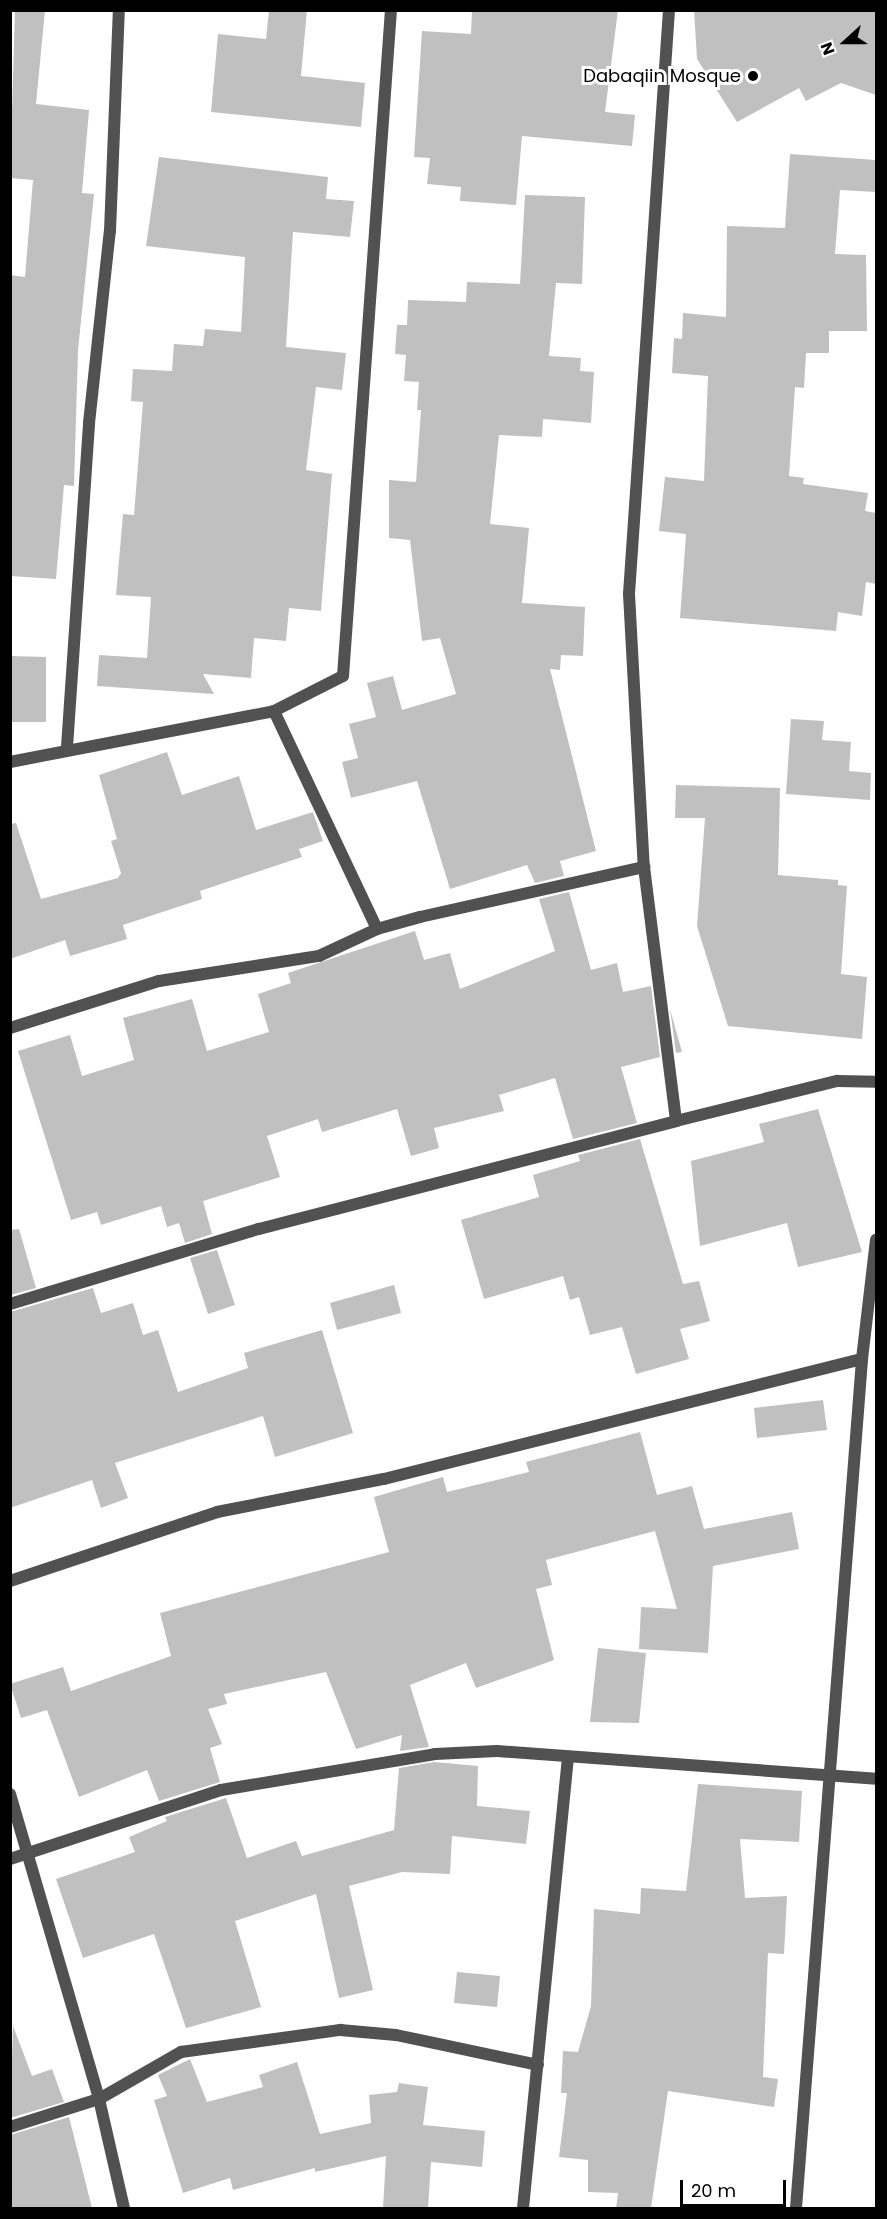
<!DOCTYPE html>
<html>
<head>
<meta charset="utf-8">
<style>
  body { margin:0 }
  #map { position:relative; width:887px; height:2219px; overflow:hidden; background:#fff; font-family:Poppins,sans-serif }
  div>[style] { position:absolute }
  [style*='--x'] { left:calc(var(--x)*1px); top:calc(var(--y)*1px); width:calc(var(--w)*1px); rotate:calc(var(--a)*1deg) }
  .building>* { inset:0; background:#c0c0c0 }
  .street>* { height:12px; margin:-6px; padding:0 6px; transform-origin:6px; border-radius:6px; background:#515151 }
  .dots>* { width:16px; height:16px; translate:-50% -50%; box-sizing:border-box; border:3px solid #fff; border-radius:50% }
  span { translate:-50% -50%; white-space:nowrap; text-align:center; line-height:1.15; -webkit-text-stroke:6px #fff; paint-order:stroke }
  .poi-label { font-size:18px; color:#000 }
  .right { translate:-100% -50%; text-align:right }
  .frame { position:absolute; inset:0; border:12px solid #000; pointer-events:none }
  .north { position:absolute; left:815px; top:12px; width:60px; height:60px; -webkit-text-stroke:4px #fff; paint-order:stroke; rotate:249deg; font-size:16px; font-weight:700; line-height:24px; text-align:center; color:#000 }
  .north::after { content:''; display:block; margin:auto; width:21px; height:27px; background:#000; clip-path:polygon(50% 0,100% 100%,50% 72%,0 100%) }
  .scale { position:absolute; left:680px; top:2180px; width:106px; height:27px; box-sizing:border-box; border:3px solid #000; border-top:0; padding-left:8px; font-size:18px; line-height:21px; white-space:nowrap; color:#000; -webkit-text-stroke:4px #fff; paint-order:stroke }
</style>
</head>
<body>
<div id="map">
  <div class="building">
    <div style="clip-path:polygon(15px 10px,45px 10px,36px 104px,89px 110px,82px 193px,94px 194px,78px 350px,74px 486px,64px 485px,56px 579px,10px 576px,10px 275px,25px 277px,33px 180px,10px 178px)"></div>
    <div style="clip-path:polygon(269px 10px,307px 10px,301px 76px,365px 83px,361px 127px,211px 112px,218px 34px,266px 39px)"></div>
    <div style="clip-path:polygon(472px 10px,618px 10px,605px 112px,635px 115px,632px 146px,522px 136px,516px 205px,460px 201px,461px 187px,427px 184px,430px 158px,414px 157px,422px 31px,471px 34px)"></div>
    <div style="clip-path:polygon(694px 10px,876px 10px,876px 95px,841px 83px,806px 101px,799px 88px,737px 122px,697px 59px)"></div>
    <div style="clip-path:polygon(790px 154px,876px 160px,876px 192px,840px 190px,835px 254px,866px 255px,867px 331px,829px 331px,829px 353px,806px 353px,804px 388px,795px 387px,789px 476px,804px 478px,803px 484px,868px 493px,865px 511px,876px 513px,876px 584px,866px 582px,862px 616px,838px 612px,836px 631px,680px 618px,686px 534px,659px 531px,665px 477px,704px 481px,708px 376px,672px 373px,674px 338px,682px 339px,683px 313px,726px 317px,727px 226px,785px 228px)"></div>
    <div style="clip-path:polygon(159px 157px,328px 177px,326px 199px,354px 201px,350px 237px,293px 232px,286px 347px,346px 353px,342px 390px,316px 387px,306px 470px,332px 474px,321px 611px,289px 608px,286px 641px,254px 638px,251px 678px,203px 674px,214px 694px,97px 686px,99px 655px,147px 658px,151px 597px,116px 595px,123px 514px,134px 515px,143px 402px,131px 401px,133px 369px,172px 371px,174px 344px,203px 346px,205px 329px,241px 332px,245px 257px,146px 246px)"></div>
    <div style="clip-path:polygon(525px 195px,585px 197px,582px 284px,556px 283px,549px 356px,581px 358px,580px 371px,594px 372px,591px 423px,543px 419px,542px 437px,499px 435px,490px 524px,529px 528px,522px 603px,585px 607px,583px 656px,561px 655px,560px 670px,550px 669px,596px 851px,560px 861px,564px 876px,535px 883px,527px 865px,450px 889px,417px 781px,351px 798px,342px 762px,358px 758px,349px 724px,376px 717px,367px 683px,393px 676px,402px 710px,456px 694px,440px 638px,422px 641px,410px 540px,389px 538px,389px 480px,416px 482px,421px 410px,417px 410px,419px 382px,404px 381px,406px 355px,395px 354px,397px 325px,407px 325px,408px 300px,466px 302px,467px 282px,520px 284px)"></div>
    <div style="clip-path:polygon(10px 656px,46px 657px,46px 722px,10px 722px)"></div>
    <div style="clip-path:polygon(791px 719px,824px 721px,822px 740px,851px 742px,849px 771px,871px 773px,870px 800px,786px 794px)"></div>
    <div style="clip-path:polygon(167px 752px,182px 795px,239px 776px,256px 830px,313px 812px,323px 841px,299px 849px,302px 857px,200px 891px,202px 899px,123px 925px,127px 939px,70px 956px,65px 940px,10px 959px,10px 824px,16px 823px,41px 899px,118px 878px,121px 873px,111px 841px,117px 839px,99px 775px)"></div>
    <div style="clip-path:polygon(676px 785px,780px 788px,778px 875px,838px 880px,838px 885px,847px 886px,841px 974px,867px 977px,862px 1039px,728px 1026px,697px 926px,705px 818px,675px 818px)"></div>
    <div style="clip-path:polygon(569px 892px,591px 970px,617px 963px,623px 992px,651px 986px,660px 1057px,621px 1067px,637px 1123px,573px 1139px,555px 1078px,499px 1095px,504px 1111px,434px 1128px,439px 1148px,411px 1156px,397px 1109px,322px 1132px,318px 1119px,267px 1136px,280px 1177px,203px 1201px,212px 1234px,185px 1243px,179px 1223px,167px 1227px,161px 1206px,101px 1225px,97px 1212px,71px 1220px,18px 1051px,70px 1035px,82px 1076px,134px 1060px,123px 1018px,192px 999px,207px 1051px,269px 1032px,258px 994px,291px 983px,288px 973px,415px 931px,424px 960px,450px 953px,460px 989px,555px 951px,539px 899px)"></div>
    <div style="clip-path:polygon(670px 1009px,682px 1052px,676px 1053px)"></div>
    <div style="clip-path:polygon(818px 1109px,862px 1252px,798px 1267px,787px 1223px,700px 1246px,691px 1161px,764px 1142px,759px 1124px)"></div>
    <div style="clip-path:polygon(640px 1139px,683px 1284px,699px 1281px,710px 1321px,680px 1329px,689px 1359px,636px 1374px,622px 1327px,590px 1335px,579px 1297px,570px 1300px,563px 1276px,484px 1299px,461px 1220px,539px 1197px,533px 1175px,580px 1161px,578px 1155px)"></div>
    <div style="clip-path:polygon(19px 1229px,36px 1288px,10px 1295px,10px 1230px)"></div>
    <div style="clip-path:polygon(217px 1250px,235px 1305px,208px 1314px,190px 1258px)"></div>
    <div style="clip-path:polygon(394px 1285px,401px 1313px,337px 1330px,330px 1303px)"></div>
    <div style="clip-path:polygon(93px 1288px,101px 1313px,133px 1303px,143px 1335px,158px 1330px,178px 1392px,248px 1368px,244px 1353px,322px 1330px,353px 1433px,275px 1457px,263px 1416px,115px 1463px,128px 1498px,101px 1508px,92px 1480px,10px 1508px,10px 1312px)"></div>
    <div style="clip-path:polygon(823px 1400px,827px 1430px,757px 1438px,754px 1408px)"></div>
    <div style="clip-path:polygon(640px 1432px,657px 1495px,692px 1486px,704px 1529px,792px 1512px,799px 1549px,713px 1566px,708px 1653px,639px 1649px,641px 1607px,677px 1609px,655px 1531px,546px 1560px,552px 1585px,536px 1589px,554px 1660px,476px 1688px,466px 1663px,410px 1685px,429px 1747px,400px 1751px,402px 1735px,356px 1749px,326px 1672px,224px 1694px,227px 1704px,208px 1709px,222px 1744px,210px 1748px,220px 1782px,159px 1801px,147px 1770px,79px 1797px,47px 1710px,21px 1718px,10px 1684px,63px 1667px,71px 1691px,171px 1656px,160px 1613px,389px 1552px,374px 1497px,443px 1477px,447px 1492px,529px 1472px,526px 1462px)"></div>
    <div style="clip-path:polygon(598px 1648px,646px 1653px,639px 1723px,590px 1722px)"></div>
    <div style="clip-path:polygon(434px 1762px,478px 1766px,477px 1806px,530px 1811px,526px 1844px,452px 1836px,450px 1874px,402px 1872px,349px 1886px,373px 1990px,339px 1998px,316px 1894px,235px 1921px,261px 2007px,186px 2028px,154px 1934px,83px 1958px,56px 1879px,135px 1852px,129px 1837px,167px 1821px,165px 1817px,226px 1798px,247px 1858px,296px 1841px,302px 1856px,394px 1830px,399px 1768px)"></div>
    <div style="clip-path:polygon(698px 1784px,802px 1791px,799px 1842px,740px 1839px,745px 1898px,787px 1896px,784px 1954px,768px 1953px,763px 2077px,778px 2079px,774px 2107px,668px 2091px,651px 2208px,616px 2208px,618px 2193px,588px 2192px,588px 2160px,559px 2157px,567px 2093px,561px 2093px,563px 2051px,578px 2052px,591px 2006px,594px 1909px,640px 1914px,641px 1888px,686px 1891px)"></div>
    <div style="clip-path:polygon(457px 1972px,500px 1976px,497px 2007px,454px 2003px)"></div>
    <div style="clip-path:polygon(13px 2026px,32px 2076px,52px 2069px,64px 2102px,10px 2118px)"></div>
    <div style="clip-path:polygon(190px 2059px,207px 2102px,263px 2087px,259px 2075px,297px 2062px,320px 2134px,371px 2123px,369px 2095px,397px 2092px,399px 2083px,428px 2087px,423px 2125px,485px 2131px,482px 2167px,431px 2162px,428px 2208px,383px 2208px,386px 2156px,315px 2172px,315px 2168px,233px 2190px,230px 2178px,183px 2193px,154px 2100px,167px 2096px,158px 2075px)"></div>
    <div style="clip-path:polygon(69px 2117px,92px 2208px,10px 2208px,10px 2135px)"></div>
  </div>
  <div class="street">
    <div style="--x:669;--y:10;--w:585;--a:93.92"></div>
    <div style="--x:629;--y:594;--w:273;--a:86.9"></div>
    <div style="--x:644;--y:867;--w:256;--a:82.8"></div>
    <div style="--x:274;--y:711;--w:241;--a:64.7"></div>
    <div style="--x:67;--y:747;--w:325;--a:-86.1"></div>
    <div style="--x:89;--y:423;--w:193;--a:-83.8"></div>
    <div style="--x:110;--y:231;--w:221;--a:-87.7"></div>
    <div style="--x:10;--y:762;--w:269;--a:-10.9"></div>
    <div style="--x:274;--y:711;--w:77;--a:-26.9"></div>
    <div style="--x:343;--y:676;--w:668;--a:-85.88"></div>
    <div style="--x:10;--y:1028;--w:156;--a:-17.5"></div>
    <div style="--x:159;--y:981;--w:162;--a:-8.9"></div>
    <div style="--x:319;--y:956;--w:64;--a:-25"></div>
    <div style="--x:377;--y:929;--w:45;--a:-15.6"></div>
    <div style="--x:420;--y:917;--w:230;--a:-12.6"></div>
    <div style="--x:10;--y:1304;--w:260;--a:-16.8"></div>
    <div style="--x:259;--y:1229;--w:431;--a:-14.5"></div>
    <div style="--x:676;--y:1121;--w:166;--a:-14"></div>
    <div style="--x:837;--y:1081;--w:39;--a:1"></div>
    <div style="--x:10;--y:1581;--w:218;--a:-18.4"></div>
    <div style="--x:217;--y:1512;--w:170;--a:-11.2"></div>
    <div style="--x:384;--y:1479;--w:493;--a:-14.1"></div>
    <div style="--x:10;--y:1794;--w:318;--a:73.7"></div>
    <div style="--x:99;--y:2099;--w:112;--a:77.1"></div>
    <div style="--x:10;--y:1859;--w:222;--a:-18.1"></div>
    <div style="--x:221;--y:1790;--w:217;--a:-9.5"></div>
    <div style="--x:435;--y:1754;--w:62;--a:-2.8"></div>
    <div style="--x:497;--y:1751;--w:380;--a:4.2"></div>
    <div style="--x:10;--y:2127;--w:93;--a:-17.5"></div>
    <div style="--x:99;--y:2099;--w:95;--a:-29.8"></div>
    <div style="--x:181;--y:2052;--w:161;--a:-7.9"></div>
    <div style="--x:340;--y:2030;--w:56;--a:5.1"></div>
    <div style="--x:396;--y:2035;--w:145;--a:11.9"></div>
    <div style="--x:523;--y:2208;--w:452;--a:-84.3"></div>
    <div style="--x:796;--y:2208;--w:852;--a:-85.55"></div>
    <div style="--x:862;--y:1359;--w:120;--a:-83.3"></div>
  </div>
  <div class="dots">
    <div style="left:753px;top:76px;background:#000"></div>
  </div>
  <div class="poi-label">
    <span class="right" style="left:741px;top:76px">Dabaqiin Mosque</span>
  </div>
  <div class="frame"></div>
  <div class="north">N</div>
  <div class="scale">20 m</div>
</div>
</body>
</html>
